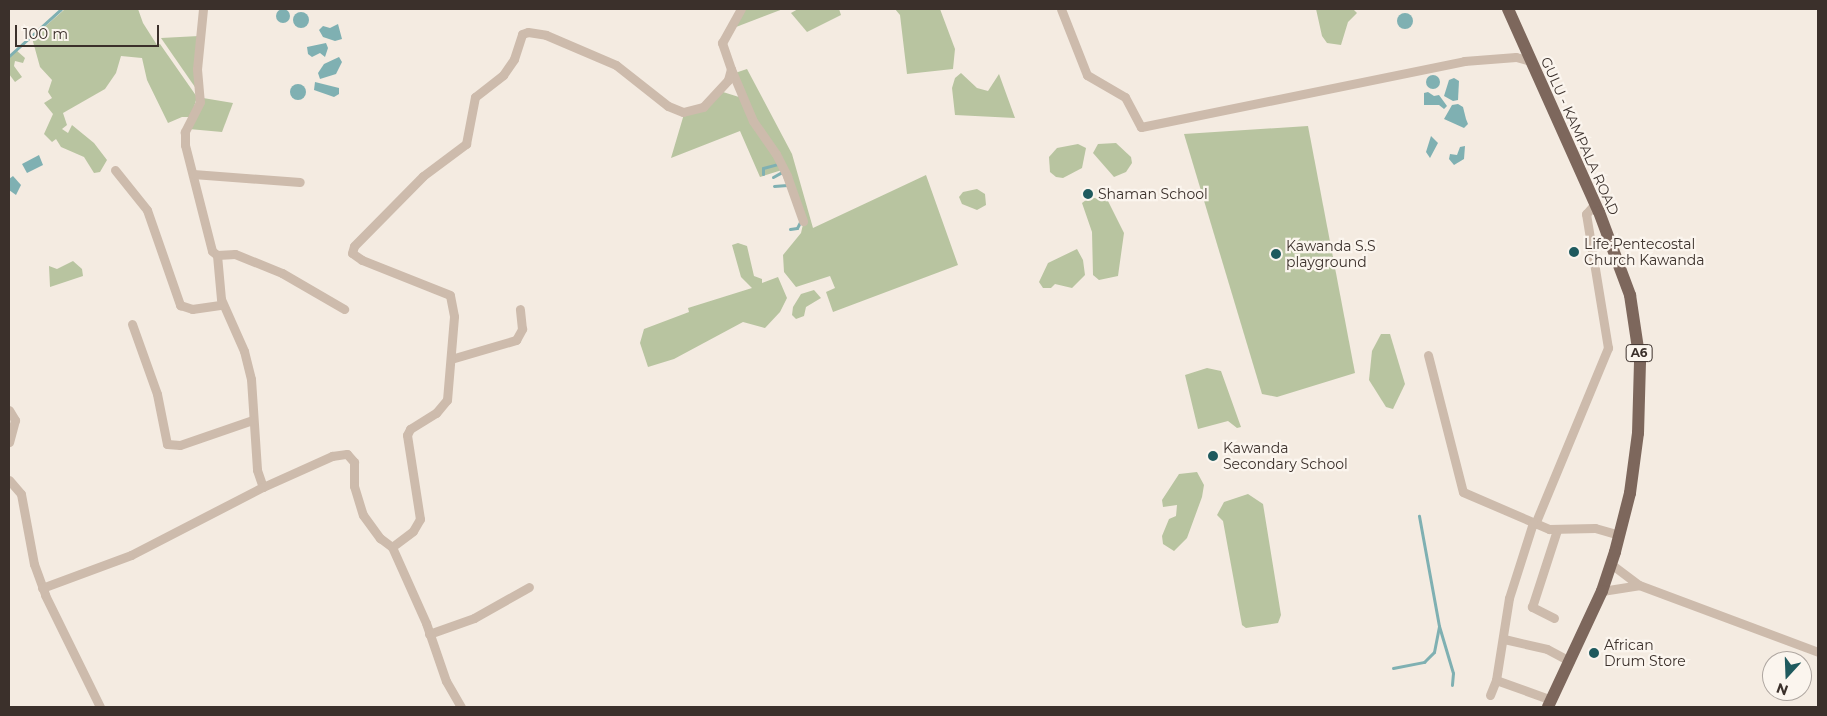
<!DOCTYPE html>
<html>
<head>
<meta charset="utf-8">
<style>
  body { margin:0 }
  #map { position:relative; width:1827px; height:716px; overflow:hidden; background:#f4ebe1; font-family:Montserrat,sans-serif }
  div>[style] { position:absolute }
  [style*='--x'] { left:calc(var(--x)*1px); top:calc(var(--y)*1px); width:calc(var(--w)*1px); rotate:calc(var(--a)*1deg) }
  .green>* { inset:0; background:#b8c4a0 }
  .water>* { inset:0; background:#7fb0b2 }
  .round { border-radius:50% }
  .stream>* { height:3px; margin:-1.5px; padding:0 1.5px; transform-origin:1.5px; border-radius:1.5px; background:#7fb0b2 }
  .minor>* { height:9px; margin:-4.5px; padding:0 4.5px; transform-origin:4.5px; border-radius:4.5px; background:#cdbbac }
  .primary>* { height:12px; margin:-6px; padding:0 6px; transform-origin:6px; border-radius:6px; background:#7d675c }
  .dots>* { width:14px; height:14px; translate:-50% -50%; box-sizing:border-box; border:2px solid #fbf5ee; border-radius:50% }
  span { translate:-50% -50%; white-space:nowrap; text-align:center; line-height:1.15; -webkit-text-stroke:4.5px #fbf5ee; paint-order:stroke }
  .shield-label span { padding:1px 4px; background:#fbf5ee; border:1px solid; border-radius:4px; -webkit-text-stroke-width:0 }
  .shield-label { font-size:12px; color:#3b302b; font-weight:700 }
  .street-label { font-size:14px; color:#3b302b }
  .poi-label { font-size:14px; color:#3b302b }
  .left { translate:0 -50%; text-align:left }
  .frame { position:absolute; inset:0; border:10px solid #3b302b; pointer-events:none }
  .north { position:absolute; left:1762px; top:651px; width:50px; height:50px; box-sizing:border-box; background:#fbf5ee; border:1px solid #aea6a0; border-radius:50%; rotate:200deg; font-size:14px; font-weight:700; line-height:20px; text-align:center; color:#3b302b }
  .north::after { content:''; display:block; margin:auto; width:18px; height:22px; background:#1f5a5e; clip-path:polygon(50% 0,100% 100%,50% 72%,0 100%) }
  .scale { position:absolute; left:15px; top:25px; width:144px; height:22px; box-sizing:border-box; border:2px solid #3b302b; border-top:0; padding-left:6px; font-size:15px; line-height:18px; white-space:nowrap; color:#3b302b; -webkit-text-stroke:4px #fbf5ee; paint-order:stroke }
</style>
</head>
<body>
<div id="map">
  <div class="green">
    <div style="clip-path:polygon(65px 9px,138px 9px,143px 23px,157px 45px,160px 44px,197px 97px,191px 117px,182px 117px,168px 123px,147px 80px,142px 58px,121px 56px,116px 73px,105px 89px,63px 113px,67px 125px,62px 129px,68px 133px,72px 125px,94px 143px,107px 160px,100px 172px,94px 173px,84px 157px,61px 147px,56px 139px,52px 142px,44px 134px,53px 114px,44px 103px,52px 98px,48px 92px,52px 80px,40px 67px,32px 38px)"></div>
    <div style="clip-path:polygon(743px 9px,783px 9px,736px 27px)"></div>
    <div style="clip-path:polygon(798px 9px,839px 9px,841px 15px,807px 32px,791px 13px)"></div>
    <div style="clip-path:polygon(895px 9px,940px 9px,955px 49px,953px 69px,907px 74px,900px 15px)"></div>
    <div style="clip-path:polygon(1316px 9px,1353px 9px,1357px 13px,1348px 22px,1341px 45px,1327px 43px,1322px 36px)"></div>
    <div style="clip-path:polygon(199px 36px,197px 90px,161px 38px)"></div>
    <div style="clip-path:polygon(16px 50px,25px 58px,23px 63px,15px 61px,14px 66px,22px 77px,15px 82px,9px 74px,9px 57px)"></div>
    <div style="clip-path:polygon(747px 69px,792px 154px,813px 228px,926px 175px,958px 265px,833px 312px,826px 292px,835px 288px,830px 276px,796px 287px,784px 272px,783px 255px,801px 233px,804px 220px,735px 73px)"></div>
    <div style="clip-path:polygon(961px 73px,977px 88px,988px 91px,999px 74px,1015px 118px,955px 115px,952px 88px,955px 78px)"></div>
    <div style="clip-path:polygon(723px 92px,739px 97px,782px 170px,760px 177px,740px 131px,671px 158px,684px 114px,705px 109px)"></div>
    <div style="clip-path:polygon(203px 98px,233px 103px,222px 132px,189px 129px)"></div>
    <div style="clip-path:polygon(1308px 126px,1355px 373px,1277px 397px,1262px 394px,1184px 134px)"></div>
    <div style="clip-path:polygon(1116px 143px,1131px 157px,1132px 163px,1126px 172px,1114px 177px,1093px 153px,1098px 144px)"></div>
    <div style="clip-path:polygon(1078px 144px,1086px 148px,1082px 168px,1063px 178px,1056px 177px,1050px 172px,1049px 157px,1057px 148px)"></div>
    <div style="clip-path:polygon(977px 189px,985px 194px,986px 205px,977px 210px,962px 204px,959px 197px,963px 192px)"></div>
    <div style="clip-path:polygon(1090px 197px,1108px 201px,1124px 233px,1118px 276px,1099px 280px,1093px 275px,1092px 232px,1082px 203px)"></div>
    <div style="clip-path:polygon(738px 243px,747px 246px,754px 276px,762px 279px,762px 283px,778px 277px,787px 298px,780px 312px,765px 328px,743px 322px,674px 359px,648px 367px,640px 343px,644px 329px,689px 312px,688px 308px,752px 288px,741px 277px,732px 245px)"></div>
    <div style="clip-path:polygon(1077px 249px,1083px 260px,1085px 275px,1072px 288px,1055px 284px,1051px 288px,1043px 288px,1039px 282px,1048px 263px)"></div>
    <div style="clip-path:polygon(73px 261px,82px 269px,83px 276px,50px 287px,49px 266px,57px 269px)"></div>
    <div style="clip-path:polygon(814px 290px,821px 298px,806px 307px,804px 316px,796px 319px,792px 315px,793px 307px,801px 294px)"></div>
    <div style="clip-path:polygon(1381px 334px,1390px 334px,1405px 384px,1393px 409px,1386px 407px,1369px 380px,1372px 351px)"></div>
    <div style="clip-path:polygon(1207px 368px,1221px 371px,1241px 427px,1237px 428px,1228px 421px,1198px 429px,1185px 375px)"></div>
    <div style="clip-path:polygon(1197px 472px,1204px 485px,1202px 497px,1187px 538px,1174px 551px,1163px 544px,1162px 536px,1169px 519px,1176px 516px,1177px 505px,1163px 507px,1162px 500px,1179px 474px)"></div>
    <div style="clip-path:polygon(1248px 494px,1263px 504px,1281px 615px,1278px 623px,1246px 628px,1242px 625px,1223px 521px,1217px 515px,1224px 502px)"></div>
  </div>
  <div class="water">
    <div class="round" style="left:276px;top:9px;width:14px;height:14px"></div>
    <div class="round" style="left:293px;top:12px;width:16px;height:16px"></div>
    <div class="round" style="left:1397px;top:13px;width:16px;height:16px"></div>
    <div style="clip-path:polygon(338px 24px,342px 39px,335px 41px,323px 37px,319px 30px,323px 26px,330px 28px)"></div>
    <div style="clip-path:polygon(326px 43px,328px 48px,325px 57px,320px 53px,312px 57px,308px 54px,307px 47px)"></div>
    <div style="clip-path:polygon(339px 57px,342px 62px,336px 74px,320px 79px,318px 73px,324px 64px)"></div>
    <div class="round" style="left:1426px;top:75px;width:14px;height:14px"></div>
    <div style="clip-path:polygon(1454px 78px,1459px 81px,1458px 100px,1453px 101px,1444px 96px,1449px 80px)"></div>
    <div style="clip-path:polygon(315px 82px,339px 88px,339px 94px,334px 97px,314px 90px)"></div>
    <div class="round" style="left:290px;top:84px;width:16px;height:16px"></div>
    <div style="clip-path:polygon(1428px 92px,1434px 96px,1439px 95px,1447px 106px,1444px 109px,1439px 105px,1424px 105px,1424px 93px)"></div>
    <div style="clip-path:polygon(1458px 104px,1463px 107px,1466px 119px,1468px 124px,1464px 128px,1444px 119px,1452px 105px)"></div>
    <div style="clip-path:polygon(1431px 136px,1438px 143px,1430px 158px,1426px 152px)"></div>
    <div style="clip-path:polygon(1465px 146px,1464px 159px,1454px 165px,1449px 159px,1450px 154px,1457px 155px,1460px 147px)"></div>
    <div style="clip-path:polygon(39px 155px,43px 165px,27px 173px,22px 164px)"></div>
    <div style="clip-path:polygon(13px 176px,21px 185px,16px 195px,9px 190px,9px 179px)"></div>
  </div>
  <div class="stream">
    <div style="--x:9;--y:56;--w:70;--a:-42.1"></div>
    <div style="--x:763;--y:174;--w:6;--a:-90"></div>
    <div style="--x:763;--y:168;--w:16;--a:-15"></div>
    <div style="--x:773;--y:177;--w:10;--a:-29"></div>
    <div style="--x:774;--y:186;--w:13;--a:-4"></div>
    <div style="--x:790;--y:229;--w:7;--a:-8"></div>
    <div style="--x:797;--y:228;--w:7;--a:-63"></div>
    <div style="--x:1439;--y:626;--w:49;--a:73.4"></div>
    <div style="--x:1453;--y:673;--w:12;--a:95"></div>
    <div style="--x:1393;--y:668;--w:32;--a:-11"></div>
    <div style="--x:1424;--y:662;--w:14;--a:-45"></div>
    <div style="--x:1434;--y:652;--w:26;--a:-79"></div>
    <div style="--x:1439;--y:626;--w:112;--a:-100.3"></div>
  </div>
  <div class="minor">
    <div style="--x:203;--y:9;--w:60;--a:95.7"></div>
    <div style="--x:197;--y:69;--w:33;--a:85"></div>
    <div style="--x:200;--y:102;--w:34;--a:117"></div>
    <div style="--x:185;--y:132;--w:13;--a:90"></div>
    <div style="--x:185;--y:145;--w:109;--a:75.7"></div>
    <div style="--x:212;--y:251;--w:6;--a:39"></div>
    <div style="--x:217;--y:255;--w:44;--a:84.8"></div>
    <div style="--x:221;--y:299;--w:57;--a:66.1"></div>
    <div style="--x:244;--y:351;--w:29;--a:76"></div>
    <div style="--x:251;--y:379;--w:91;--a:86.2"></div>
    <div style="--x:257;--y:470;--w:18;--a:71"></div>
    <div style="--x:1061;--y:9;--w:71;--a:68.5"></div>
    <div style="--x:1087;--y:75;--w:44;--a:30.1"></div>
    <div style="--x:1125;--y:97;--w:34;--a:62"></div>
    <div style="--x:1141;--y:127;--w:330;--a:-11.5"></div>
    <div style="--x:1464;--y:61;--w:52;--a:-4.4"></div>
    <div style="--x:1516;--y:57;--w:16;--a:15"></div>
    <div style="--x:731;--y:69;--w:56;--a:67.1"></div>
    <div style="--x:753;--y:121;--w:40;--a:55.1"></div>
    <div style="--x:776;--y:154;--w:25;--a:63"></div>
    <div style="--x:787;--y:176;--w:48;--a:70.4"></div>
    <div style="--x:115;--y:170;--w:51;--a:51.3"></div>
    <div style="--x:147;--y:210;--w:101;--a:70.8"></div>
    <div style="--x:180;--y:305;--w:13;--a:18"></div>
    <div style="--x:192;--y:309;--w:30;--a:-8"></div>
    <div style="--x:193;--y:174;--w:107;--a:4.3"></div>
    <div style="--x:217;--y:255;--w:18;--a:-3"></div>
    <div style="--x:235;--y:254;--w:51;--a:22"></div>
    <div style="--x:282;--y:273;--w:72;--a:30.1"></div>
    <div style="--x:132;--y:324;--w:74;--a:70.3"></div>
    <div style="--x:157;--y:394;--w:51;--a:78.7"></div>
    <div style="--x:167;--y:444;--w:13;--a:4"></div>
    <div style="--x:180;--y:445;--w:76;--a:-19.1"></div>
    <div style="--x:1428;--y:355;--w:141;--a:75.7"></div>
    <div style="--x:1463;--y:492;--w:94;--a:23.3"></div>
    <div style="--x:1549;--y:529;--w:46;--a:-1.2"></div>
    <div style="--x:1595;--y:528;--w:25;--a:16"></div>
    <div style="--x:451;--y:359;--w:68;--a:-16.3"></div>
    <div style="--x:516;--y:340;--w:13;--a:-61"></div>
    <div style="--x:522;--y:329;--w:20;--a:-96"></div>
    <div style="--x:9;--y:410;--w:12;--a:59"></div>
    <div style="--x:15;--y:420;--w:23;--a:105"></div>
    <div style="--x:9;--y:480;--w:18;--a:49"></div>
    <div style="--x:21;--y:494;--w:71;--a:79.5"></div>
    <div style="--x:34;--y:564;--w:33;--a:70"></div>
    <div style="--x:45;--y:595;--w:125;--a:63.8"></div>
    <div style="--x:1535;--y:524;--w:191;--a:-67.5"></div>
    <div style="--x:1608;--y:348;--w:136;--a:-99.3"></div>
    <div style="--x:1586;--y:214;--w:13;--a:-48"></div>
    <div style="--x:392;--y:547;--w:26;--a:-37"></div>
    <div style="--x:413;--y:531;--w:14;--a:-60"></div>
    <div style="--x:420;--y:519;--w:85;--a:-98.8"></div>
    <div style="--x:407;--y:435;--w:7;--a:-63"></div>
    <div style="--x:410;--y:429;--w:31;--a:-32"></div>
    <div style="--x:436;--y:413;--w:17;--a:-50"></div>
    <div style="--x:447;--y:400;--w:84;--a:-85.2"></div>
    <div style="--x:454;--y:316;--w:21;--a:-101"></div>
    <div style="--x:450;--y:295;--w:95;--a:-158.3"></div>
    <div style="--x:362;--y:260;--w:12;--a:-145"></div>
    <div style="--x:352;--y:253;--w:7;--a:-74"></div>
    <div style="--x:354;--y:246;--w:98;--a:-45.4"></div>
    <div style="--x:423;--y:176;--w:54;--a:-36.7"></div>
    <div style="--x:466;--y:144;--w:48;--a:-79.2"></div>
    <div style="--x:475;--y:97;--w:36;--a:-38"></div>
    <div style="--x:503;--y:75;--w:19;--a:-55"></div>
    <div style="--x:514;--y:59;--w:26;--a:-72"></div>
    <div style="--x:522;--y:34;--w:6;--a:-18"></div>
    <div style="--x:528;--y:32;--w:18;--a:9"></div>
    <div style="--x:546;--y:35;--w:76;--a:23.2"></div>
    <div style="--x:616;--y:65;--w:66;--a:38.3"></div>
    <div style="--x:668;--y:106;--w:16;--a:22"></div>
    <div style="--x:683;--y:112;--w:21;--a:-14"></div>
    <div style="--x:703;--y:107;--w:37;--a:-47"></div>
    <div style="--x:728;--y:80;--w:11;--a:-75"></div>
    <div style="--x:731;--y:69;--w:28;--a:-109"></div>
    <div style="--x:722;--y:43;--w:39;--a:-61"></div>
    <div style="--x:1611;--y:564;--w:35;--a:37"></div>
    <div style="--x:1639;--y:585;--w:191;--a:20.5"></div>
    <div style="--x:42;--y:588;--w:95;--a:-20.3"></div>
    <div style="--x:131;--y:555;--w:148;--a:-27.3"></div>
    <div style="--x:263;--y:487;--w:76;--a:-24.2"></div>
    <div style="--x:332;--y:456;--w:15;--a:-8"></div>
    <div style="--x:347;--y:454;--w:11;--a:49"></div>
    <div style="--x:354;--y:462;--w:24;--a:90"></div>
    <div style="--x:354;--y:486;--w:30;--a:73"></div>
    <div style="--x:363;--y:515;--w:29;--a:54"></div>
    <div style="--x:380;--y:538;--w:15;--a:37"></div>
    <div style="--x:392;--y:547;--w:83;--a:65.9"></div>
    <div style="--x:426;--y:623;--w:61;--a:71"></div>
    <div style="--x:446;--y:681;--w:30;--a:60"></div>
    <div style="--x:1602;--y:591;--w:37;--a:-9"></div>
    <div style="--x:1554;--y:618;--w:25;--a:-153"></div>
    <div style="--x:1532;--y:607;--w:81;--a:-72"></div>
    <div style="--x:429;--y:634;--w:48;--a:-19.6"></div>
    <div style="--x:474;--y:618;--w:63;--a:-29.4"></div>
    <div style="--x:1504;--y:639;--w:44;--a:13.1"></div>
    <div style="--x:1547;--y:649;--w:26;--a:28"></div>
    <div style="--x:1496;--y:680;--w:59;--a:19.7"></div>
    <div style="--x:1490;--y:695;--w:16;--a:-68"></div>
    <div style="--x:1496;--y:680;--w:83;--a:-81"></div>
    <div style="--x:1509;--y:598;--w:79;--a:-72.3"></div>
  </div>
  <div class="primary">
    <div style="--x:1508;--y:9;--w:222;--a:65.9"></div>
    <div style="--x:1599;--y:212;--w:89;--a:69.5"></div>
    <div style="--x:1630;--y:295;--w:68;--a:81.5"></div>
    <div style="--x:1640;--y:362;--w:71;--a:91.6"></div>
    <div style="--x:1638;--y:433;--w:61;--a:97.6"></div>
    <div style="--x:1630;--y:493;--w:61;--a:104.3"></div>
    <div style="--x:1615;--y:552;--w:41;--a:108.4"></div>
    <div style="--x:1602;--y:591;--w:128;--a:115"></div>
  </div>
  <div class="dots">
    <div style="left:1088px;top:194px;background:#1f5a5e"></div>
    <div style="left:1574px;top:252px;background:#1f5a5e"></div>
    <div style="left:1276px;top:254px;background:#1f5a5e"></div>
    <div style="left:1213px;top:456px;background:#1f5a5e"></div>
    <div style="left:1594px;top:653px;background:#1f5a5e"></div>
  </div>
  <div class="shield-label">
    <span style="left:1639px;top:353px">A6</span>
  </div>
  <div class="street-label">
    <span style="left:1580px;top:136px;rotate:66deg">GULU - KAMPALA ROAD</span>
  </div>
  <div class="poi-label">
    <span class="left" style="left:1098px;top:194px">Shaman School</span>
    <span class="left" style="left:1584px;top:252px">Life Pentecostal<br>Church Kawanda</span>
    <span class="left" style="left:1286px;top:254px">Kawanda S.S<br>playground</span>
    <span class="left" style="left:1223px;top:456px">Kawanda<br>Secondary School</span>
    <span class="left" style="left:1604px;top:653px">African<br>Drum Store</span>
  </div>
  <div class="frame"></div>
  <div class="north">N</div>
  <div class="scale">100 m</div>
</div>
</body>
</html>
